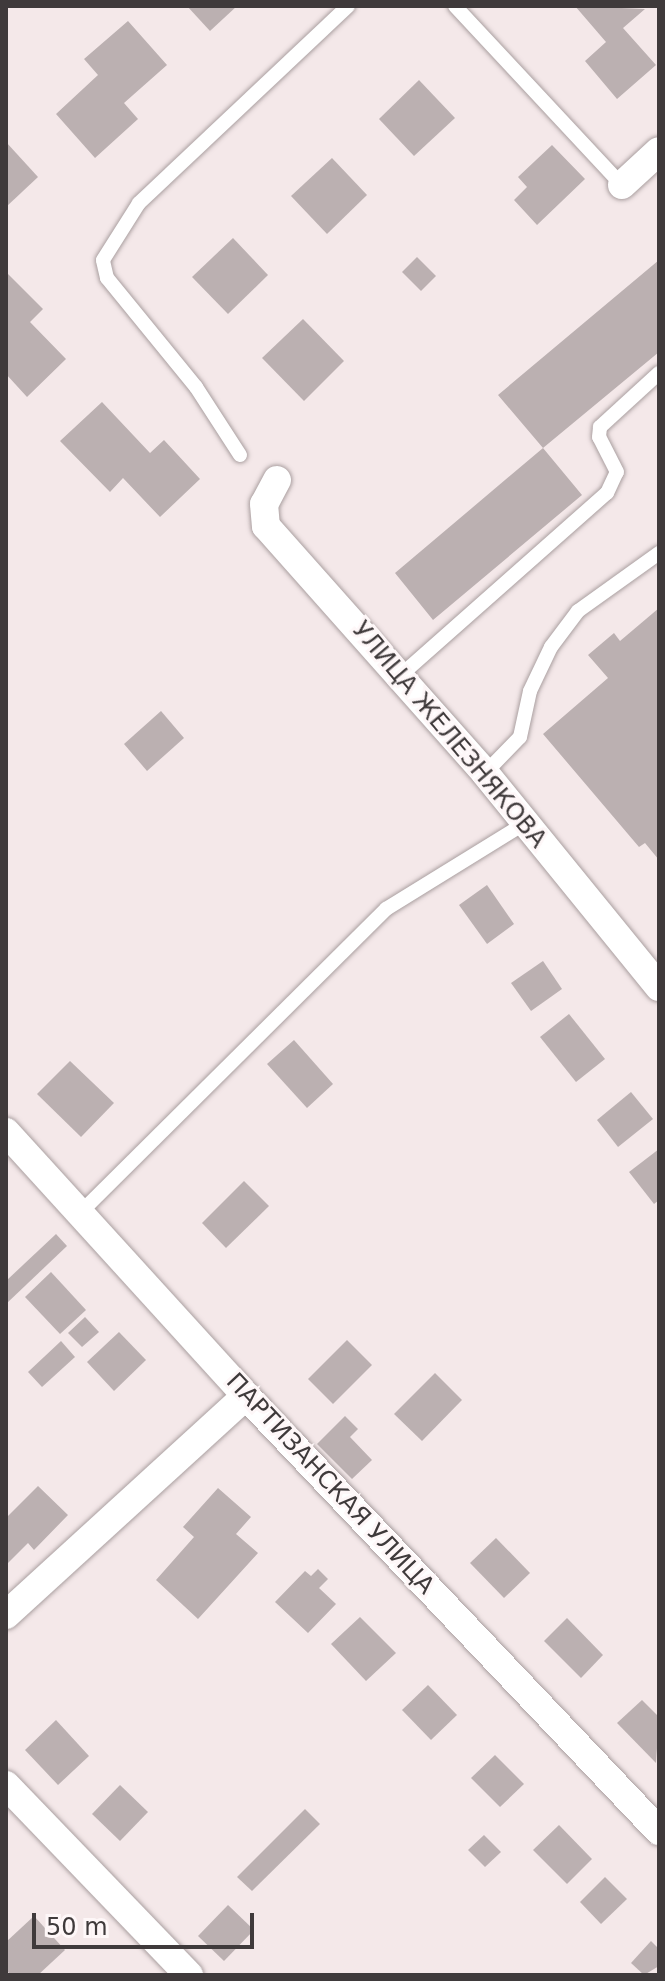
<!DOCTYPE html>
<html>
<head>
<meta charset="utf-8">
<style>
  body { margin:0 }
  #map { position:relative; width:665px; height:1981px; overflow:hidden; background:#f4e8e9; font-family:"DejaVu Sans",sans-serif }
  div>[style] { position:absolute }
  [style*='--x'] { left:calc(var(--x)*1px); top:calc(var(--y)*1px); width:calc(var(--w)*1px); rotate:calc(var(--a)*1deg) }
  .building>* { inset:0; background:#bbb0b1 }
  .roads { filter:drop-shadow(0 0 2px #aa9fa0) drop-shadow(0 0 2px #aa9fa0) }
  .lane>* { height:14px; margin:-7px; padding:0 7px; transform-origin:7px; border-radius:7px; background:#fff }
  .street>* { height:28px; margin:-14px; padding:0 14px; transform-origin:14px; border-radius:14px; background:#fff }
  span { translate:-50% -50%; white-space:nowrap; text-align:center; line-height:1.15; -webkit-text-stroke:6px #fef7f8; paint-order:stroke }
  .street-label { font-size:24px; color:#3f3a3b }
  .frame { position:absolute; inset:0; border:8px solid #3f3a3b; pointer-events:none }
  .scale { position:absolute; left:32px; top:1913px; width:222px; height:36px; box-sizing:border-box; border:4px solid #3f3a3b; border-top:0; padding-left:10px; font-size:24px; line-height:28px; white-space:nowrap; color:#3f3a3b; -webkit-text-stroke:6px #fef7f8; paint-order:stroke }
</style>
</head>
<body>
<div id="map">
  <div class="building">
    <div style="clip-path:polygon(187px 6px,237px 6px,210px 31px)"></div>
    <div style="clip-path:polygon(575px 6px,645px 9px,623px 28px,656px 65px,617px 99px,585px 61px,606px 42px)"></div>
    <div style="clip-path:polygon(128px 21px,167px 65px,124px 103px,138px 119px,95px 158px,56px 114px,98px 75px,84px 59px)"></div>
    <div style="clip-path:polygon(419px 80px,455px 118px,414px 156px,379px 119px)"></div>
    <div style="clip-path:polygon(6px 142px,38px 177px,6px 207px)"></div>
    <div style="clip-path:polygon(552px 145px,585px 179px,537px 225px,514px 200px,527px 187px,518px 177px)"></div>
    <div style="clip-path:polygon(332px 158px,367px 195px,327px 234px,291px 196px)"></div>
    <div style="clip-path:polygon(233px 238px,268px 275px,228px 314px,192px 277px)"></div>
    <div style="clip-path:polygon(417px 257px,436px 276px,421px 291px,402px 272px)"></div>
    <div style="clip-path:polygon(659px 260px,659px 352px,543px 448px,582px 495px,433px 620px,395px 573px,543px 448px,498px 395px)"></div>
    <div style="clip-path:polygon(6px 272px,43px 309px,30px 322px,66px 359px,27px 397px,6px 374px)"></div>
    <div style="clip-path:polygon(303px 319px,344px 361px,304px 401px,262px 358px)"></div>
    <div style="clip-path:polygon(102px 402px,150px 453px,164px 440px,200px 479px,160px 517px,123px 478px,110px 492px,60px 441px)"></div>
    <div style="clip-path:polygon(659px 608px,659px 860px,645px 843px,639px 847px,543px 734px,608px 678px,588px 655px,614px 633px,620px 641px)"></div>
    <div style="clip-path:polygon(161px 711px,184px 738px,147px 771px,124px 744px)"></div>
    <div style="clip-path:polygon(487px 885px,514px 924px,487px 944px,459px 905px)"></div>
    <div style="clip-path:polygon(543px 961px,562px 989px,531px 1011px,511px 983px)"></div>
    <div style="clip-path:polygon(569px 1014px,605px 1059px,576px 1082px,540px 1037px)"></div>
    <div style="clip-path:polygon(294px 1040px,333px 1084px,307px 1108px,267px 1064px)"></div>
    <div style="clip-path:polygon(70px 1061px,114px 1103px,81px 1137px,37px 1094px)"></div>
    <div style="clip-path:polygon(631px 1092px,653px 1119px,618px 1147px,597px 1120px)"></div>
    <div style="clip-path:polygon(659px 1149px,659px 1200px,654px 1204px,629px 1172px)"></div>
    <div style="clip-path:polygon(244px 1181px,269px 1206px,226px 1248px,202px 1223px)"></div>
    <div style="clip-path:polygon(56px 1234px,67px 1246px,6px 1304px,6px 1281px)"></div>
    <div style="clip-path:polygon(51px 1272px,86px 1310px,60px 1334px,25px 1297px)"></div>
    <div style="clip-path:polygon(85px 1317px,99px 1332px,82px 1347px,68px 1333px)"></div>
    <div style="clip-path:polygon(119px 1332px,146px 1360px,114px 1391px,87px 1362px)"></div>
    <div style="clip-path:polygon(347px 1340px,372px 1365px,333px 1404px,308px 1379px)"></div>
    <div style="clip-path:polygon(61px 1341px,75px 1357px,42px 1387px,28px 1372px)"></div>
    <div style="clip-path:polygon(435px 1373px,462px 1400px,422px 1441px,394px 1414px)"></div>
    <div style="clip-path:polygon(345px 1416px,358px 1429px,350px 1437px,372px 1460px,352px 1479px,317px 1444px)"></div>
    <div style="clip-path:polygon(38px 1486px,68px 1515px,34px 1550px,28px 1543px,7px 1564px,6px 1518px)"></div>
    <div style="clip-path:polygon(218px 1488px,251px 1517px,236px 1534px,258px 1553px,198px 1619px,156px 1580px,194px 1537px,183px 1527px)"></div>
    <div style="clip-path:polygon(496px 1538px,530px 1573px,504px 1598px,470px 1563px)"></div>
    <div style="clip-path:polygon(318px 1569px,328px 1579px,319px 1588px,336px 1604px,308px 1633px,275px 1602px,305px 1571px,311px 1576px)"></div>
    <div style="clip-path:polygon(360px 1617px,396px 1653px,366px 1681px,331px 1644px)"></div>
    <div style="clip-path:polygon(567px 1618px,603px 1655px,581px 1678px,544px 1641px)"></div>
    <div style="clip-path:polygon(428px 1685px,457px 1715px,431px 1740px,402px 1710px)"></div>
    <div style="clip-path:polygon(642px 1700px,659px 1717px,656px 1763px,617px 1723px)"></div>
    <div style="clip-path:polygon(56px 1720px,89px 1756px,58px 1785px,25px 1750px)"></div>
    <div style="clip-path:polygon(495px 1755px,524px 1784px,500px 1807px,471px 1778px)"></div>
    <div style="clip-path:polygon(120px 1785px,148px 1812px,120px 1841px,92px 1814px)"></div>
    <div style="clip-path:polygon(305px 1809px,320px 1824px,252px 1891px,237px 1877px)"></div>
    <div style="clip-path:polygon(559px 1825px,592px 1859px,567px 1884px,533px 1850px)"></div>
    <div style="clip-path:polygon(484px 1835px,501px 1852px,485px 1867px,468px 1850px)"></div>
    <div style="clip-path:polygon(605px 1877px,627px 1899px,601px 1924px,580px 1902px)"></div>
    <div style="clip-path:polygon(228px 1905px,254px 1930px,224px 1961px,198px 1936px)"></div>
    <div style="clip-path:polygon(34px 1916px,65px 1950px,38px 1975px,11px 1975px,6px 1970px,6px 1942px)"></div>
    <div style="clip-path:polygon(651px 1941px,659px 1949px,659px 1966px,644px 1975px,631px 1963px)"></div>
  </div>
  <div class="roads">
    <div class="lane">
      <div style="--x:455;--y:6;--w:245;--a:47"></div>
      <div style="--x:240;--y:455;--w:81;--a:-122.9"></div>
      <div style="--x:196;--y:387;--w:141;--a:-129.2"></div>
      <div style="--x:107;--y:278;--w:18;--a:-103"></div>
      <div style="--x:103;--y:260;--w:67;--a:-57.7"></div>
      <div style="--x:139;--y:203;--w:287;--a:-43.3"></div>
      <div style="--x:401;--y:675;--w:275;--a:-41.5"></div>
      <div style="--x:607;--y:493;--w:23;--a:-65"></div>
      <div style="--x:617;--y:472;--w:39;--a:-117"></div>
      <div style="--x:599;--y:437;--w:10;--a:-84"></div>
      <div style="--x:600;--y:427;--w:80;--a:-42.5"></div>
      <div style="--x:485;--y:773;--w:50;--a:-45.8"></div>
      <div style="--x:520;--y:737;--w:47;--a:-77.7"></div>
      <div style="--x:530;--y:691;--w:49;--a:-64.5"></div>
      <div style="--x:551;--y:647;--w:45;--a:-53.1"></div>
      <div style="--x:578;--y:611;--w:100;--a:-35.6"></div>
      <div style="--x:82;--y:1211;--w:429;--a:-44.8"></div>
      <div style="--x:386;--y:909;--w:163;--a:-31.7"></div>
    </div>
    <div class="street">
      <div style="--x:622;--y:185;--w:50;--a:-42.6"></div>
      <div style="--x:277;--y:480;--w:27;--a:118"></div>
      <div style="--x:264;--y:504;--w:22;--a:85"></div>
      <div style="--x:266;--y:526;--w:330;--a:48.4"></div>
      <div style="--x:485;--y:773;--w:276;--a:50.9"></div>
      <div style="--x:6;--y:1132;--w:357;--a:47.7"></div>
      <div style="--x:246;--y:1396;--w:600;--a:46.49"></div>
      <div style="--x:6;--y:1615;--w:325;--a:-42.4"></div>
      <div style="--x:6;--y:1785;--w:264;--a:46.1"></div>
    </div>
  </div>
  <div class="street-label">
    <span style="left:449px;top:735px;rotate:50deg">УЛИЦА ЖЕЛЕЗНЯКОВА</span>
    <span style="left:330px;top:1484px;rotate:47deg">ПАРТИЗАНСКАЯ УЛИЦА</span>
  </div>
  <div class="frame"></div>
  <div class="scale">50 m</div>
</div>
</body>
</html>
